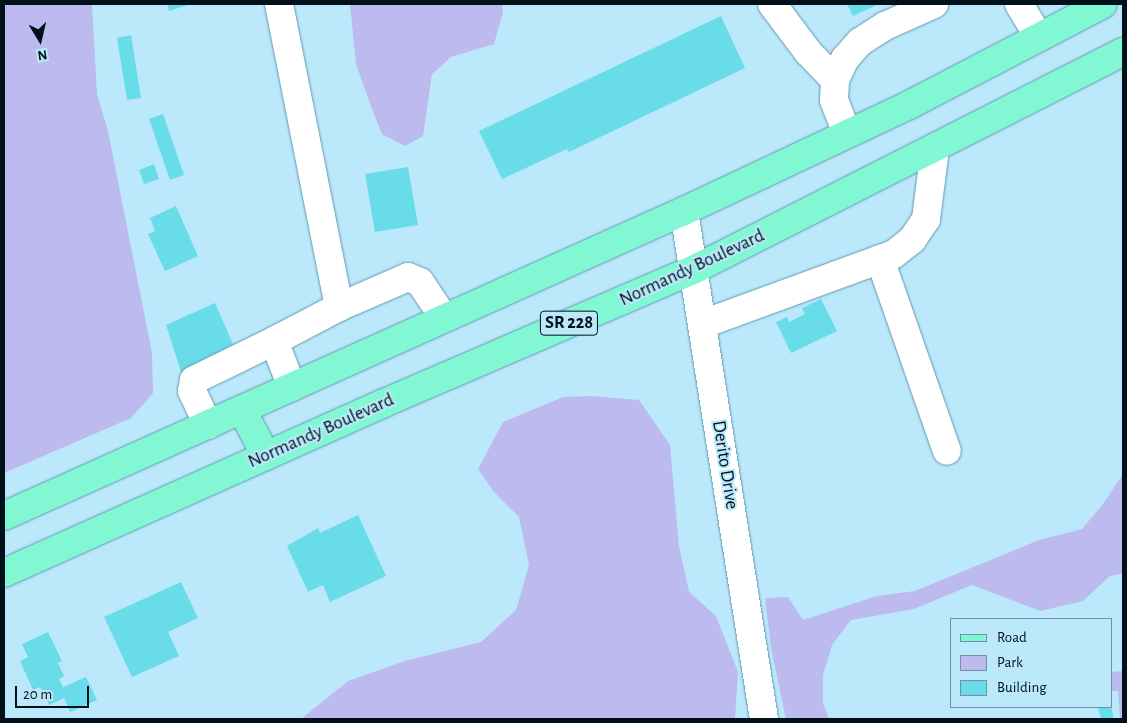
<!DOCTYPE html>
<html>
<head>
<meta charset="utf-8">
<style>
  body { margin:0 }
  #map { position:relative; width:1127px; height:723px; overflow:hidden; background:#bbe8fb; font-family:"Alegreya Sans",sans-serif }
  div>[style] { position:absolute }
  [style*='--x'] { left:calc(var(--x)*1px); top:calc(var(--y)*1px); width:calc(var(--w)*1px); rotate:calc(var(--a)*1deg) }
  .green>* { inset:0; background:#bcbaee }
  .building>* { inset:0; background:#69dcea }
  .roads { filter:drop-shadow(0 0 1px #6198ae) drop-shadow(0 0 1px #6198ae) }
  .minor>* { height:28px; margin:-14px; padding:0 14px; transform-origin:14px; border-radius:14px; background:#fff }
  .major>* { height:28px; margin:-14px; padding:0 14px; transform-origin:14px; border-radius:14px; background:#82f7d4 }
  span { translate:-50% -50%; white-space:nowrap; text-align:center; line-height:1.15; -webkit-text-stroke:4px #bbe8fb; paint-order:stroke }
  .shield-label span { padding:1px 4px; background:#bbe8fb; border:1px solid; border-radius:4px; -webkit-text-stroke-width:0 }
  .shield-label { font-size:18px; color:#00111a; font-weight:700 }
  .street-label { font-size:19px; color:#00111a }
  .frame { position:absolute; inset:0; border:5px solid #00111a; pointer-events:none }
  .legend { position:absolute; left:950px; top:618px; width:162px; height:90px; box-sizing:border-box; background:#bbe8fb; border:1px solid #7092a1; margin:0; padding:6px 9px; list-style:none; font-size:15px; color:#00111a }
  .legend li { display:flex; align-items:center; gap:10px; height:25px }
  .legend b { width:25px; border:1px solid #7092a1 }
  .north { position:absolute; left:15px; top:15px; width:50px; height:50px; -webkit-text-stroke:4px #bbe8fb; paint-order:stroke; rotate:171deg; font-size:14px; font-weight:700; line-height:20px; text-align:center; color:#00111a }
  .north::after { content:''; display:block; margin:auto; width:18px; height:22px; background:#00111a; clip-path:polygon(50% 0,100% 100%,50% 72%,0 100%) }
  .scale { position:absolute; left:15px; top:686px; width:74px; height:22px; box-sizing:border-box; border:2px solid #00111a; border-top:0; padding-left:6px; font-size:15px; line-height:18px; white-space:nowrap; color:#00111a; -webkit-text-stroke:4px #bbe8fb; paint-order:stroke }
</style>
</head>
<body>
<div id="map">
  <div class="green">
    <div style="clip-path:polygon(4px 4px,92px 4px,97px 94px,108px 131px,152px 353px,153px 393px,131px 418px,4px 473px)"></div>
    <div style="clip-path:polygon(350px 4px,502px 4px,503px 12px,494px 44px,451px 57px,432px 74px,423px 136px,405px 146px,382px 134px,372px 109px,356px 64px)"></div>
    <div style="clip-path:polygon(592px 396px,639px 400px,670px 445px,679px 546px,689px 592px,716px 616px,738px 672px,735px 719px,301px 719px,348px 681px,405px 661px,481px 642px,516px 610px,529px 565px,519px 517px,494px 492px,478px 469px,503px 422px,563px 397px)"></div>
    <div style="clip-path:polygon(1123px 474px,1123px 573px,1110px 576px,1083px 601px,1040px 611px,972px 585px,914px 609px,851px 620px,832px 645px,823px 675px,823px 703px,829px 719px,786px 719px,771px 648px,765px 598px,788px 597px,803px 620px,877px 596px,915px 591px,1039px 540px,1082px 529px,1103px 504px)"></div>
    <div style="clip-path:polygon(1123px 671px,1123px 719px,1120px 719px,1118px 691px,1111px 691px,1111px 672px)"></div>
  </div>
  <div class="building">
    <div style="clip-path:polygon(167px 4px,191px 4px,169px 11px)"></div>
    <div style="clip-path:polygon(847px 4px,879px 4px,853px 16px)"></div>
    <div style="clip-path:polygon(721px 16px,745px 68px,569px 152px,567px 149px,502px 179px,479px 131px)"></div>
    <div style="clip-path:polygon(131px 35px,141px 98px,127px 100px,117px 38px)"></div>
    <div style="clip-path:polygon(163px 114px,184px 175px,170px 180px,149px 119px)"></div>
    <div style="clip-path:polygon(154px 164px,159px 179px,144px 184px,139px 170px)"></div>
    <div style="clip-path:polygon(408px 167px,418px 225px,375px 232px,365px 174px)"></div>
    <div style="clip-path:polygon(176px 206px,198px 256px,165px 271px,148px 234px,155px 231px,150px 218px)"></div>
    <div style="clip-path:polygon(821px 299px,837px 331px,791px 353px,776px 322px,787px 317px,789px 322px,805px 314px,802px 308px)"></div>
    <div style="clip-path:polygon(215px 303px,236px 351px,182px 375px,166px 325px)"></div>
    <div style="clip-path:polygon(358px 515px,386px 576px,330px 602px,323px 585px,308px 592px,287px 546px,318px 528px,320px 533px)"></div>
    <div style="clip-path:polygon(181px 582px,198px 618px,168px 632px,179px 656px,132px 677px,104px 617px)"></div>
    <div style="clip-path:polygon(48px 632px,62px 661px,58px 663px,64px 676px,59px 679px,63px 687px,86px 677px,97px 700px,70px 712px,64px 698px,49px 705px,40px 687px,33px 690px,20px 661px,28px 657px,22px 644px)"></div>
    <div style="clip-path:polygon(1098px 707px,1111px 707px,1114px 719px,1101px 719px)"></div>
  </div>
  <div class="roads">
    <div class="minor">
      <div style="--x:279;--y:4;--w:309;--a:78.8"></div>
      <div style="--x:772;--y:4;--w:60;--a:53.1"></div>
      <div style="--x:808;--y:52;--w:39;--a:46"></div>
      <div style="--x:1019;--y:4;--w:39;--a:59"></div>
      <div style="--x:847;--y:134;--w:36;--a:-111"></div>
      <div style="--x:834;--y:100;--w:20;--a:-87"></div>
      <div style="--x:835;--y:80;--w:23;--a:-65"></div>
      <div style="--x:845;--y:59;--w:23;--a:-49"></div>
      <div style="--x:860;--y:42;--w:30;--a:-33"></div>
      <div style="--x:885;--y:26;--w:54;--a:-24.2"></div>
      <div style="--x:684;--y:211;--w:514;--a:81.05"></div>
      <div style="--x:880;--y:259;--w:203;--a:70.8"></div>
      <div style="--x:703;--y:324;--w:203;--a:-20.1"></div>
      <div style="--x:894;--y:254;--w:23;--a:-38"></div>
      <div style="--x:912;--y:240;--w:25;--a:-56"></div>
      <div style="--x:926;--y:219;--w:71;--a:-82.7"></div>
      <div style="--x:292;--y:387;--w:49;--a:-111.4"></div>
      <div style="--x:274;--y:341;--w:73;--a:-27.6"></div>
      <div style="--x:339;--y:307;--w:75;--a:-23.5"></div>
      <div style="--x:408;--y:277;--w:13;--a:23"></div>
      <div style="--x:420;--y:282;--w:43;--a:56.3"></div>
      <div style="--x:208;--y:425;--w:38;--a:-115"></div>
      <div style="--x:192;--y:391;--w:11;--a:-80"></div>
      <div style="--x:194;--y:380;--w:89;--a:-26"></div>
    </div>
    <div class="major">
      <div style="--x:242;--y:410;--w:52;--a:62.4"></div>
      <div style="--x:4;--y:516;--w:745;--a:-24.16"></div>
      <div style="--x:684;--y:211;--w:251;--a:-25.2"></div>
      <div style="--x:911;--y:104;--w:216;--a:-27.5"></div>
      <div style="--x:4;--y:573;--w:416;--a:-24.1"></div>
      <div style="--x:384;--y:403;--w:339;--a:-23.3"></div>
      <div style="--x:695;--y:269;--w:480;--a:-26.9"></div>
    </div>
  </div>
  <div class="shield-label">
    <span style="left:569px;top:323px">SR 228</span>
  </div>
  <div class="street-label">
    <span style="left:692px;top:268px;rotate:-25deg">Normandy Boulevard</span>
    <span style="left:321px;top:431px;rotate:-24deg">Normandy Boulevard</span>
    <span style="left:725px;top:465px;rotate:81deg">Derito Drive</span>
  </div>
  <div class="frame"></div>
  <ul class="legend">
  <li><b style="height:6px;background:#82f7d4"></b>Road</li>
  <li><b style="height:14px;background:#bcbaee"></b>Park</li>
  <li><b style="height:14px;background:#69dcea"></b>Building</li>
  </ul>
  <div class="north">N</div>
  <div class="scale">20 m</div>
</div>
</body>
</html>
